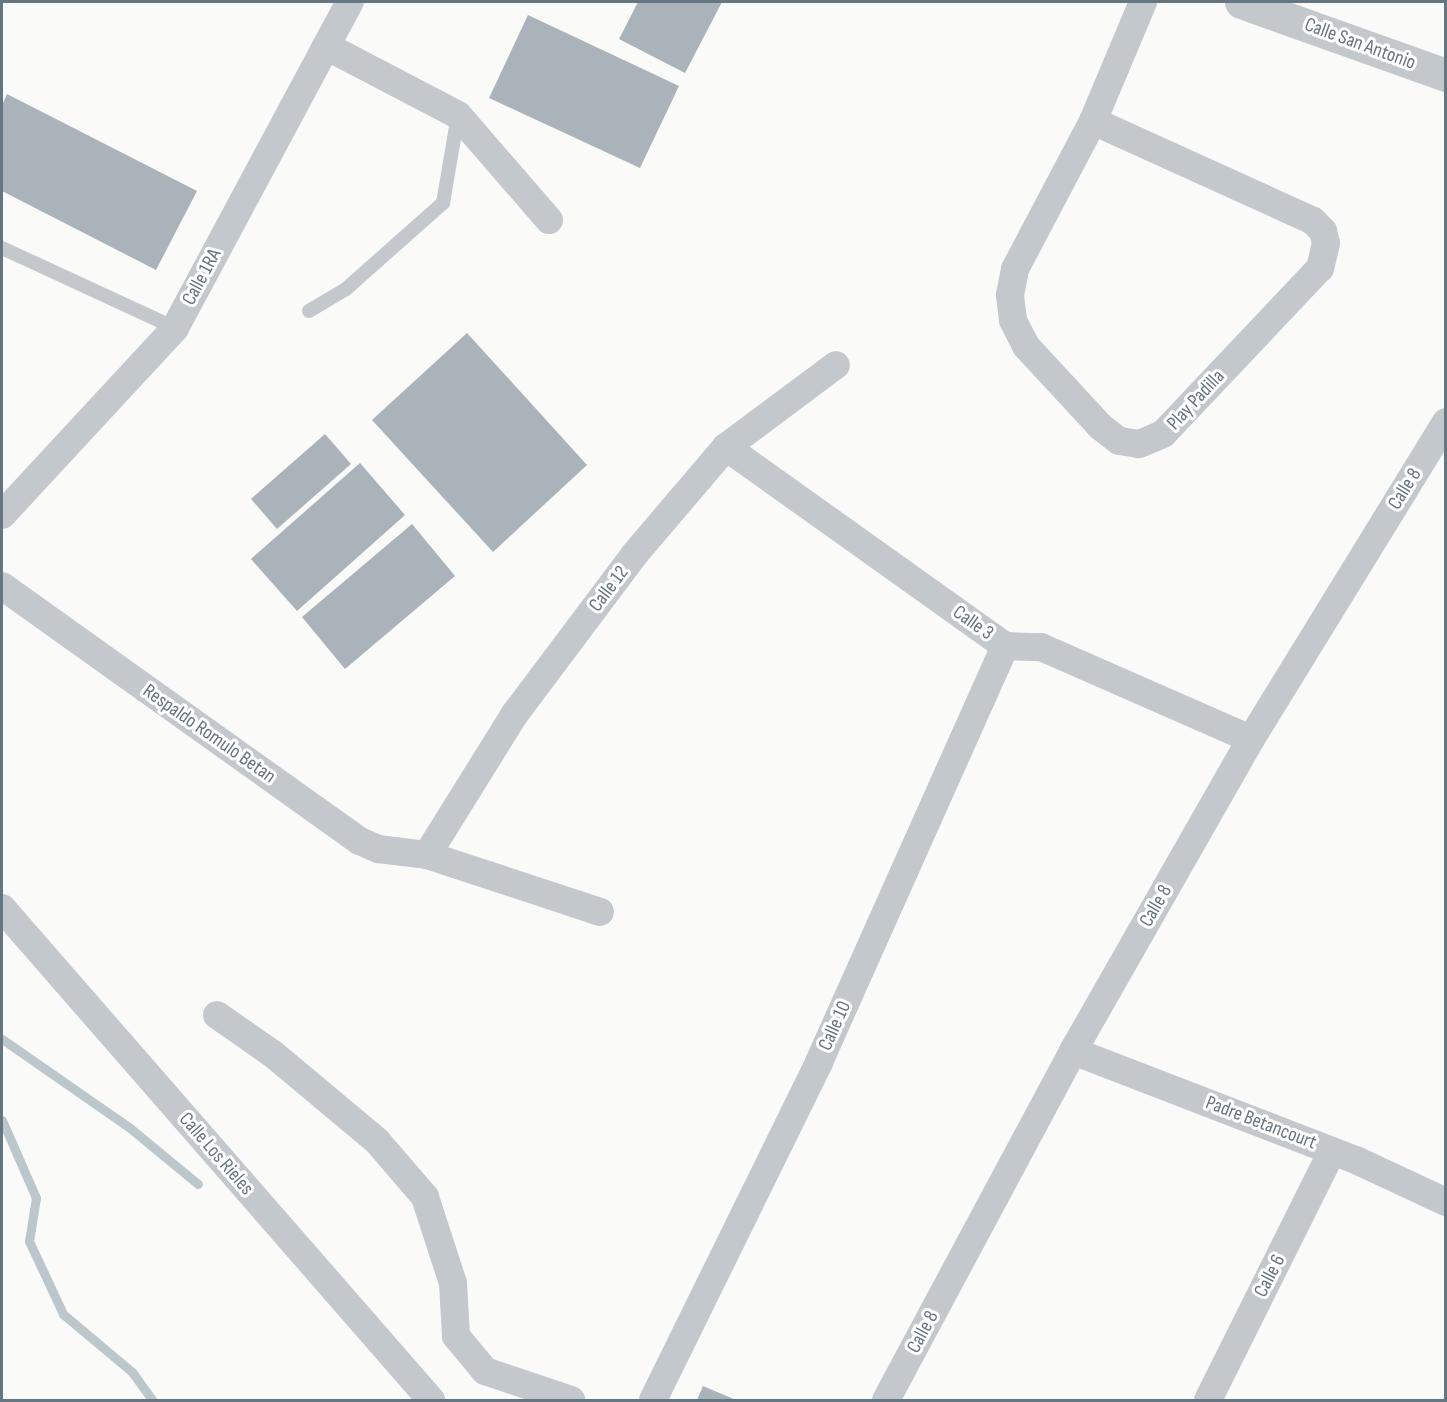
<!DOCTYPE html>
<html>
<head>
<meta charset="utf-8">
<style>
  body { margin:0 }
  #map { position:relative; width:1447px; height:1402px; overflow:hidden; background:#fafaf8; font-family:"Sofia Sans Condensed",sans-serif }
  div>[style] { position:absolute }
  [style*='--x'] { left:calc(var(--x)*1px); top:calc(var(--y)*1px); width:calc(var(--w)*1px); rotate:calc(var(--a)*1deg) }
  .stream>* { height:9px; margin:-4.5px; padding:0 4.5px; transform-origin:4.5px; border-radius:4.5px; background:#bbc7cb }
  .building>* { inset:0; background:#aab3b9 }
  .service>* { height:14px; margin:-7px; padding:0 7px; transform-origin:7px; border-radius:7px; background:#c3c8cc }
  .minor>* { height:28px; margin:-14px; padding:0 14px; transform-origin:14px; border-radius:14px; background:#c3c8cc }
  .tertiary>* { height:33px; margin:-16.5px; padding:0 16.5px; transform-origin:16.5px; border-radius:16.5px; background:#c3c8cc }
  span { translate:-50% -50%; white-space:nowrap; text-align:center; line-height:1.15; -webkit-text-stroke:6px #fff; paint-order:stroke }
  .street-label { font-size:20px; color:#657683 }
  .frame { position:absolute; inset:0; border:3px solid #657683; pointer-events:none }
</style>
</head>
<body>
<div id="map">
  <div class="stream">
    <div style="--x:2;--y:1039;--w:156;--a:34.8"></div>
    <div style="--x:130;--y:1128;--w:88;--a:39.5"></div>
    <div style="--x:2;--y:1120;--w:85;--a:66.4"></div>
    <div style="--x:36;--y:1198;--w:44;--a:99.2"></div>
    <div style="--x:29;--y:1241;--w:81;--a:65"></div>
    <div style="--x:63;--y:1314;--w:90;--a:40"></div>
    <div style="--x:132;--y:1372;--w:34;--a:54"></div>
  </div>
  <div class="building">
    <div style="clip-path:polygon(638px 2px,722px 2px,685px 73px,619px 39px)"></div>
    <div style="clip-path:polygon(528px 15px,679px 86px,640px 168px,489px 98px)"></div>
    <div style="clip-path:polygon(7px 94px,197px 191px,156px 270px,2px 191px,2px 105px)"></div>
    <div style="clip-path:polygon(467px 333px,587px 465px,493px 552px,372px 420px)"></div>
    <div style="clip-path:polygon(325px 434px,351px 464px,277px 529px,251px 499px)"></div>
    <div style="clip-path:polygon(360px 463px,405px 515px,297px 611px,251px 559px)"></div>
    <div style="clip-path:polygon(412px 524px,455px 576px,345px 669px,302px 617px)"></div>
    <div style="clip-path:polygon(703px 1386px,736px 1400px,697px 1400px)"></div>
  </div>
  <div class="service">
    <div style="--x:2;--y:248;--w:191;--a:24.8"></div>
    <div style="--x:309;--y:311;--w:43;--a:-30.7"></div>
    <div style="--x:346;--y:289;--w:130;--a:-41.6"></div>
    <div style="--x:443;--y:203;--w:89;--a:-80.3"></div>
  </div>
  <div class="minor">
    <div style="--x:326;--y:46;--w:149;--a:27.6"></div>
    <div style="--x:458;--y:115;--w:139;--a:49.1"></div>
    <div style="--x:1093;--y:121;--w:242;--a:24.4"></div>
    <div style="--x:1313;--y:221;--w:14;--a:45"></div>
    <div style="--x:1323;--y:231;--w:12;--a:76"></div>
    <div style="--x:1326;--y:243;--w:26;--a:103"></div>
    <div style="--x:1320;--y:268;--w:228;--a:133.4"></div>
    <div style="--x:1163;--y:434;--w:26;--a:157"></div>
    <div style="--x:1139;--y:444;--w:20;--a:-171"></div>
    <div style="--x:1119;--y:441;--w:24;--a:-142"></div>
    <div style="--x:1100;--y:426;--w:109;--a:-132.8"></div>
    <div style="--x:1026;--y:346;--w:29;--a:-117"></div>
    <div style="--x:1013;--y:320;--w:25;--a:-97"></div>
    <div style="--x:1010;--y:295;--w:26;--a:-79"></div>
    <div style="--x:1015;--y:269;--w:167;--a:-62.2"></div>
    <div style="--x:1093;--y:121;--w:129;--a:-67.2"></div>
    <div style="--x:726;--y:447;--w:343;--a:35.5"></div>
    <div style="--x:1005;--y:646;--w:36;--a:2"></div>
    <div style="--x:1041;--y:647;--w:229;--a:23.7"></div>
    <div style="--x:2;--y:515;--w:255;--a:-47.2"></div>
    <div style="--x:175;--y:328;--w:370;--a:-61.8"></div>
    <div style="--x:2;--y:586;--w:440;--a:35.5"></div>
    <div style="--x:360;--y:841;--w:20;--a:24"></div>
    <div style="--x:378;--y:849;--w:49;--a:7"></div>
    <div style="--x:427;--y:855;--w:182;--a:18.2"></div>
    <div style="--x:427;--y:855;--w:165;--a:-58.1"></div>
    <div style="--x:514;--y:715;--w:200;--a:-53.1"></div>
    <div style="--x:634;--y:555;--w:142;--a:-49.6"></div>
    <div style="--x:726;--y:447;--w:137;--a:-36.7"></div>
    <div style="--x:2;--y:908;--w:653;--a:48.91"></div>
    <div style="--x:217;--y:1015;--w:68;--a:34.9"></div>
    <div style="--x:273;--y:1054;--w:136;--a:39.9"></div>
    <div style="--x:377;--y:1141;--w:74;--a:49.4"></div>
    <div style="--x:425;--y:1197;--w:90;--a:72"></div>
    <div style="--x:453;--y:1283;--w:53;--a:86.8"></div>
    <div style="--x:456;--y:1336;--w:45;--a:50.4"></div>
    <div style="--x:485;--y:1371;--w:91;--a:18.6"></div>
    <div style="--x:1073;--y:1051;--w:305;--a:21.1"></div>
    <div style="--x:1358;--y:1161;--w:97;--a:25"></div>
    <div style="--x:653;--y:1400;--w:377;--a:-63.8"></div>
    <div style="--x:819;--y:1062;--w:456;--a:-65.9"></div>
    <div style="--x:886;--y:1400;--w:396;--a:-61.8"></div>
    <div style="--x:1073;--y:1051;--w:359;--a:-60.3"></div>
    <div style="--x:1251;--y:739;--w:372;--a:-58.4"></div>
    <div style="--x:1208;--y:1400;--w:278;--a:-63.5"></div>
  </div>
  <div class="tertiary">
    <div style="--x:1241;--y:2;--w:218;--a:19.6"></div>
  </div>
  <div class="street-label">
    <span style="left:1360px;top:44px;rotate:20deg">Calle San Antonio</span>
    <span style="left:202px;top:277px;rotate:-62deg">Calle 1RA</span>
    <span style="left:1196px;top:400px;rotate:-47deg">Play Padilla</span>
    <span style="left:1405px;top:489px;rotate:-58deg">Calle 8</span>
    <span style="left:609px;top:589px;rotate:-53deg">Calle 12</span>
    <span style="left:973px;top:623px;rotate:35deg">Calle 3</span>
    <span style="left:209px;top:734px;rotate:35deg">Respaldo Romulo Betan</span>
    <span style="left:1156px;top:906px;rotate:-60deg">Calle 8</span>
    <span style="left:835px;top:1026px;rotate:-66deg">Calle 10</span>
    <span style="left:1261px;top:1123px;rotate:21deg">Padre Betancourt</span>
    <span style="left:216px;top:1154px;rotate:49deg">Calle Los Rieles</span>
    <span style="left:1270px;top:1276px;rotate:-63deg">Calle 6</span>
    <span style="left:923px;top:1332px;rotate:-62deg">Calle 8</span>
  </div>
  <div class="frame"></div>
</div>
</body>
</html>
